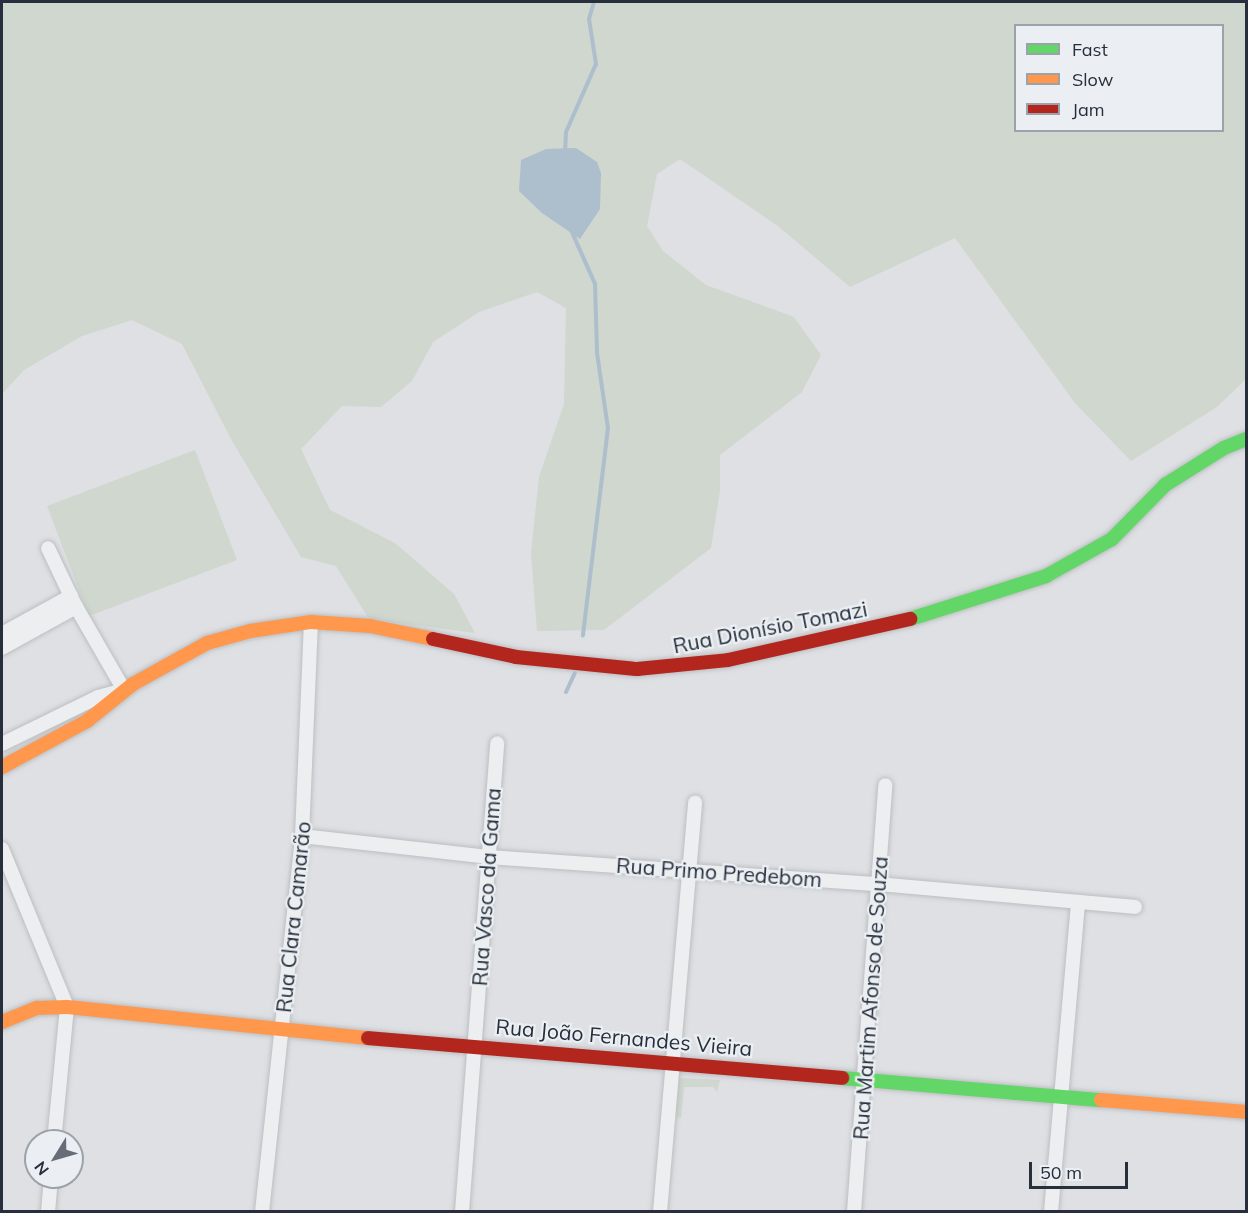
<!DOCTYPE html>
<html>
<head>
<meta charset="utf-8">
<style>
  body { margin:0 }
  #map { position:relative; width:1248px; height:1213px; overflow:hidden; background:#dee0e3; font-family:Mulish,sans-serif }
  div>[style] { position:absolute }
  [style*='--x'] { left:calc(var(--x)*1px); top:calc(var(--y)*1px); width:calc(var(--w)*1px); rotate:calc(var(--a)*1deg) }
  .green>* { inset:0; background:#cfd7ce }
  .water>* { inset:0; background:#adbecd }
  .stream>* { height:4px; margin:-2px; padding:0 2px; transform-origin:2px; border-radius:2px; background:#adbecd }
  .roads { filter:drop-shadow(0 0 2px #bcbec1) drop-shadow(0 0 2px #bcbec1) }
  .street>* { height:14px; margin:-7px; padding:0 7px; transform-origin:7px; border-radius:7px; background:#edeef0 }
  .fast>* { height:14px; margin:-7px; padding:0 7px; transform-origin:7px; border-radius:7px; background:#63d668 }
  .slow>* { height:14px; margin:-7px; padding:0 7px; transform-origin:7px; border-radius:7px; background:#ff974d }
  .jam>* { height:14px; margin:-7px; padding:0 7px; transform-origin:7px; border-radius:7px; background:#b3261e }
  span { translate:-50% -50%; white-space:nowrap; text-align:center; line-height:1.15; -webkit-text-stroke:4.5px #ebeff3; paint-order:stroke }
  .street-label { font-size:21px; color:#262f3b }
  .frame { position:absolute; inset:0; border:3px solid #262f3b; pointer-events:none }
  .legend { position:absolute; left:1014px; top:24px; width:210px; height:108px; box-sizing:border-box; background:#ebeff3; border:2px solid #9ca2a9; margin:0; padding:8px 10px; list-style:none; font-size:18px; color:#262f3b }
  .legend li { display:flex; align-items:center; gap:12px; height:30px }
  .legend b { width:30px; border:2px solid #9ca2a9 }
  .north { position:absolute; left:24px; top:1129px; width:60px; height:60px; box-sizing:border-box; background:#ebeff3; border:2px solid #9ca2a9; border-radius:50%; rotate:233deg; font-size:16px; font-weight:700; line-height:24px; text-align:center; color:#262f3b }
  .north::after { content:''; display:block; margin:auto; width:21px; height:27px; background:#666d76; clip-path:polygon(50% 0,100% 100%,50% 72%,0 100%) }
  .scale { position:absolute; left:1029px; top:1162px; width:99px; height:27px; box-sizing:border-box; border:3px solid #262f3b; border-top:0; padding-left:8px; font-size:18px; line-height:21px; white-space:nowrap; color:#262f3b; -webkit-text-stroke:4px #ebeff3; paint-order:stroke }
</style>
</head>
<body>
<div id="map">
  <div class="green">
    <div style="clip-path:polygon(evenodd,2px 2px,1246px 2px,1246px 379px,1217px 407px,1131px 461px,1075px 403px,955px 238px,850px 287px,778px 226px,680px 159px,657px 174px,647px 226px,663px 251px,706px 285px,794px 317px,821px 355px,802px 392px,720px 455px,720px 491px,711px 548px,604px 630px,537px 631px,531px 553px,539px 477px,564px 404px,566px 308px,537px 292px,479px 312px,433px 342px,412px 381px,381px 407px,342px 406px,301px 449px,330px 510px,395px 543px,454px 594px,475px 633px,369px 619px,336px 566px,301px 557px,231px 439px,182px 344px,132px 320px,82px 336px,24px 370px,2px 394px,2px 2px,1016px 26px,1222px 26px,1222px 130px,1016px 130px,1016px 26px)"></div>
    <div style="clip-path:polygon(195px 450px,237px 560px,89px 616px,47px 506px)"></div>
    <div style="clip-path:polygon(679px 1078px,720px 1080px,717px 1092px,713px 1087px,684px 1087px,681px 1118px,676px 1117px)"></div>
  </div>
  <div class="water">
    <div style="clip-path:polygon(576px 148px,597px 162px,601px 173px,600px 209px,580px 239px,542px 213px,519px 191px,521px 160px,546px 149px)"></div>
  </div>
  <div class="stream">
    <div style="--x:565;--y:152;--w:20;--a:-87"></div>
    <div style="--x:566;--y:132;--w:74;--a:-66.2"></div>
    <div style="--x:596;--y:64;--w:46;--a:-98.8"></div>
    <div style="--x:589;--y:19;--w:18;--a:-74"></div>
    <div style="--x:571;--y:230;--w:59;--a:66"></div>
    <div style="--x:595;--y:284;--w:69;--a:88.3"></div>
    <div style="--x:597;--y:353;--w:76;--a:81.7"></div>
    <div style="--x:608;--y:428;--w:209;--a:96.9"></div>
    <div style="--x:566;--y:692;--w:21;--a:-65"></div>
  </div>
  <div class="roads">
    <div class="street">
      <div style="--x:2;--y:634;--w:79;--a:-28.8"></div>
      <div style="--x:2;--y:648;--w:85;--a:-29"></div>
      <div style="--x:2;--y:744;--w:107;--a:-26.1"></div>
      <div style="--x:98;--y:697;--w:27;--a:-15"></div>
      <div style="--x:124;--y:690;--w:96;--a:-120"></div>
      <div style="--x:76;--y:607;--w:65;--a:-115.4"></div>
      <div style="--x:302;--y:836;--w:187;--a:6.4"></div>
      <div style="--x:488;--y:857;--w:391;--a:4"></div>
      <div style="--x:878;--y:884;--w:258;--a:5.1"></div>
      <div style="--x:2;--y:849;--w:171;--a:67.6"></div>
      <div style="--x:67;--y:1007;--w:135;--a:95.5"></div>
      <div style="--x:48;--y:1212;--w:35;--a:-85"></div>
      <div style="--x:262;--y:1212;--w:378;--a:-83.9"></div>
      <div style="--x:302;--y:836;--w:214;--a:-87.6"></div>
      <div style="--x:462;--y:1212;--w:470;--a:-85.7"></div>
      <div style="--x:660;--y:1212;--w:411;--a:-85.1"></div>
      <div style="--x:854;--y:1212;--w:428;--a:-85.8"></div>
      <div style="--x:1051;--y:1212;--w:309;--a:-85"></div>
    </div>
    <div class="fast">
      <div style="--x:910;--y:619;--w:143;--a:-17.5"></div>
      <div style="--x:1046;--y:576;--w:76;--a:-29.3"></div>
      <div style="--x:1112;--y:539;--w:76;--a:-45.5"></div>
      <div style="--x:1165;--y:485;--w:70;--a:-32.1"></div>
      <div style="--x:1224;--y:448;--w:24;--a:-22"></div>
      <div style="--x:842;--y:1078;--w:260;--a:4.9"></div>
    </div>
    <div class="slow">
      <div style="--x:2;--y:767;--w:97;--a:-28.4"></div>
      <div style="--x:87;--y:721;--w:59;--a:-38.8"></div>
      <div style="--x:133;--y:684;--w:85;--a:-29"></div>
      <div style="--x:207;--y:643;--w:45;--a:-15.6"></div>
      <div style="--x:250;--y:631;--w:62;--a:-8.4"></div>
      <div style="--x:311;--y:622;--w:59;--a:3.9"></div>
      <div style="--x:370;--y:626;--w:64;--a:11.7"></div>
      <div style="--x:2;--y:1022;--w:38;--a:-22"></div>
      <div style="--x:37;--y:1008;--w:30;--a:-2"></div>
      <div style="--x:67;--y:1007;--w:303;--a:5.9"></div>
      <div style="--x:1101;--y:1100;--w:145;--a:4.7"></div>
    </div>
    <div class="jam">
      <div style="--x:433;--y:639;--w:85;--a:12.2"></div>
      <div style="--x:516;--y:657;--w:122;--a:5.7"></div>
      <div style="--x:637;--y:669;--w:91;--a:-5.6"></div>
      <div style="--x:728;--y:660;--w:187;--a:-12.7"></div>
      <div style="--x:368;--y:1038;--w:476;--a:4.8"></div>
    </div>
  </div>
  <div class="street-label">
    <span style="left:770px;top:627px;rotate:-11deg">Rua Dionísio Tomazi</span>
    <span style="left:719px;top:872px;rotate:4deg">Rua Primo Predebom</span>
    <span style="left:486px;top:887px;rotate:-86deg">Rua Vasco da Gama</span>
    <span style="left:293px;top:917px;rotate:-84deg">Rua Clara Camarão</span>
    <span style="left:870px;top:998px;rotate:-86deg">Rua Martim Afonso de Souza</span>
    <span style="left:624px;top:1037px;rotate:5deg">Rua João Fernandes Vieira</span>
  </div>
  <div class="frame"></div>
  <ul class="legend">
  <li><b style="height:8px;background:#63d668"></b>Fast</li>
  <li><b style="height:8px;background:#ff974d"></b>Slow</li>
  <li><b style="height:8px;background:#b3261e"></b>Jam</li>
  </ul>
  <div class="north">N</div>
  <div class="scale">50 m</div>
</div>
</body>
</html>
